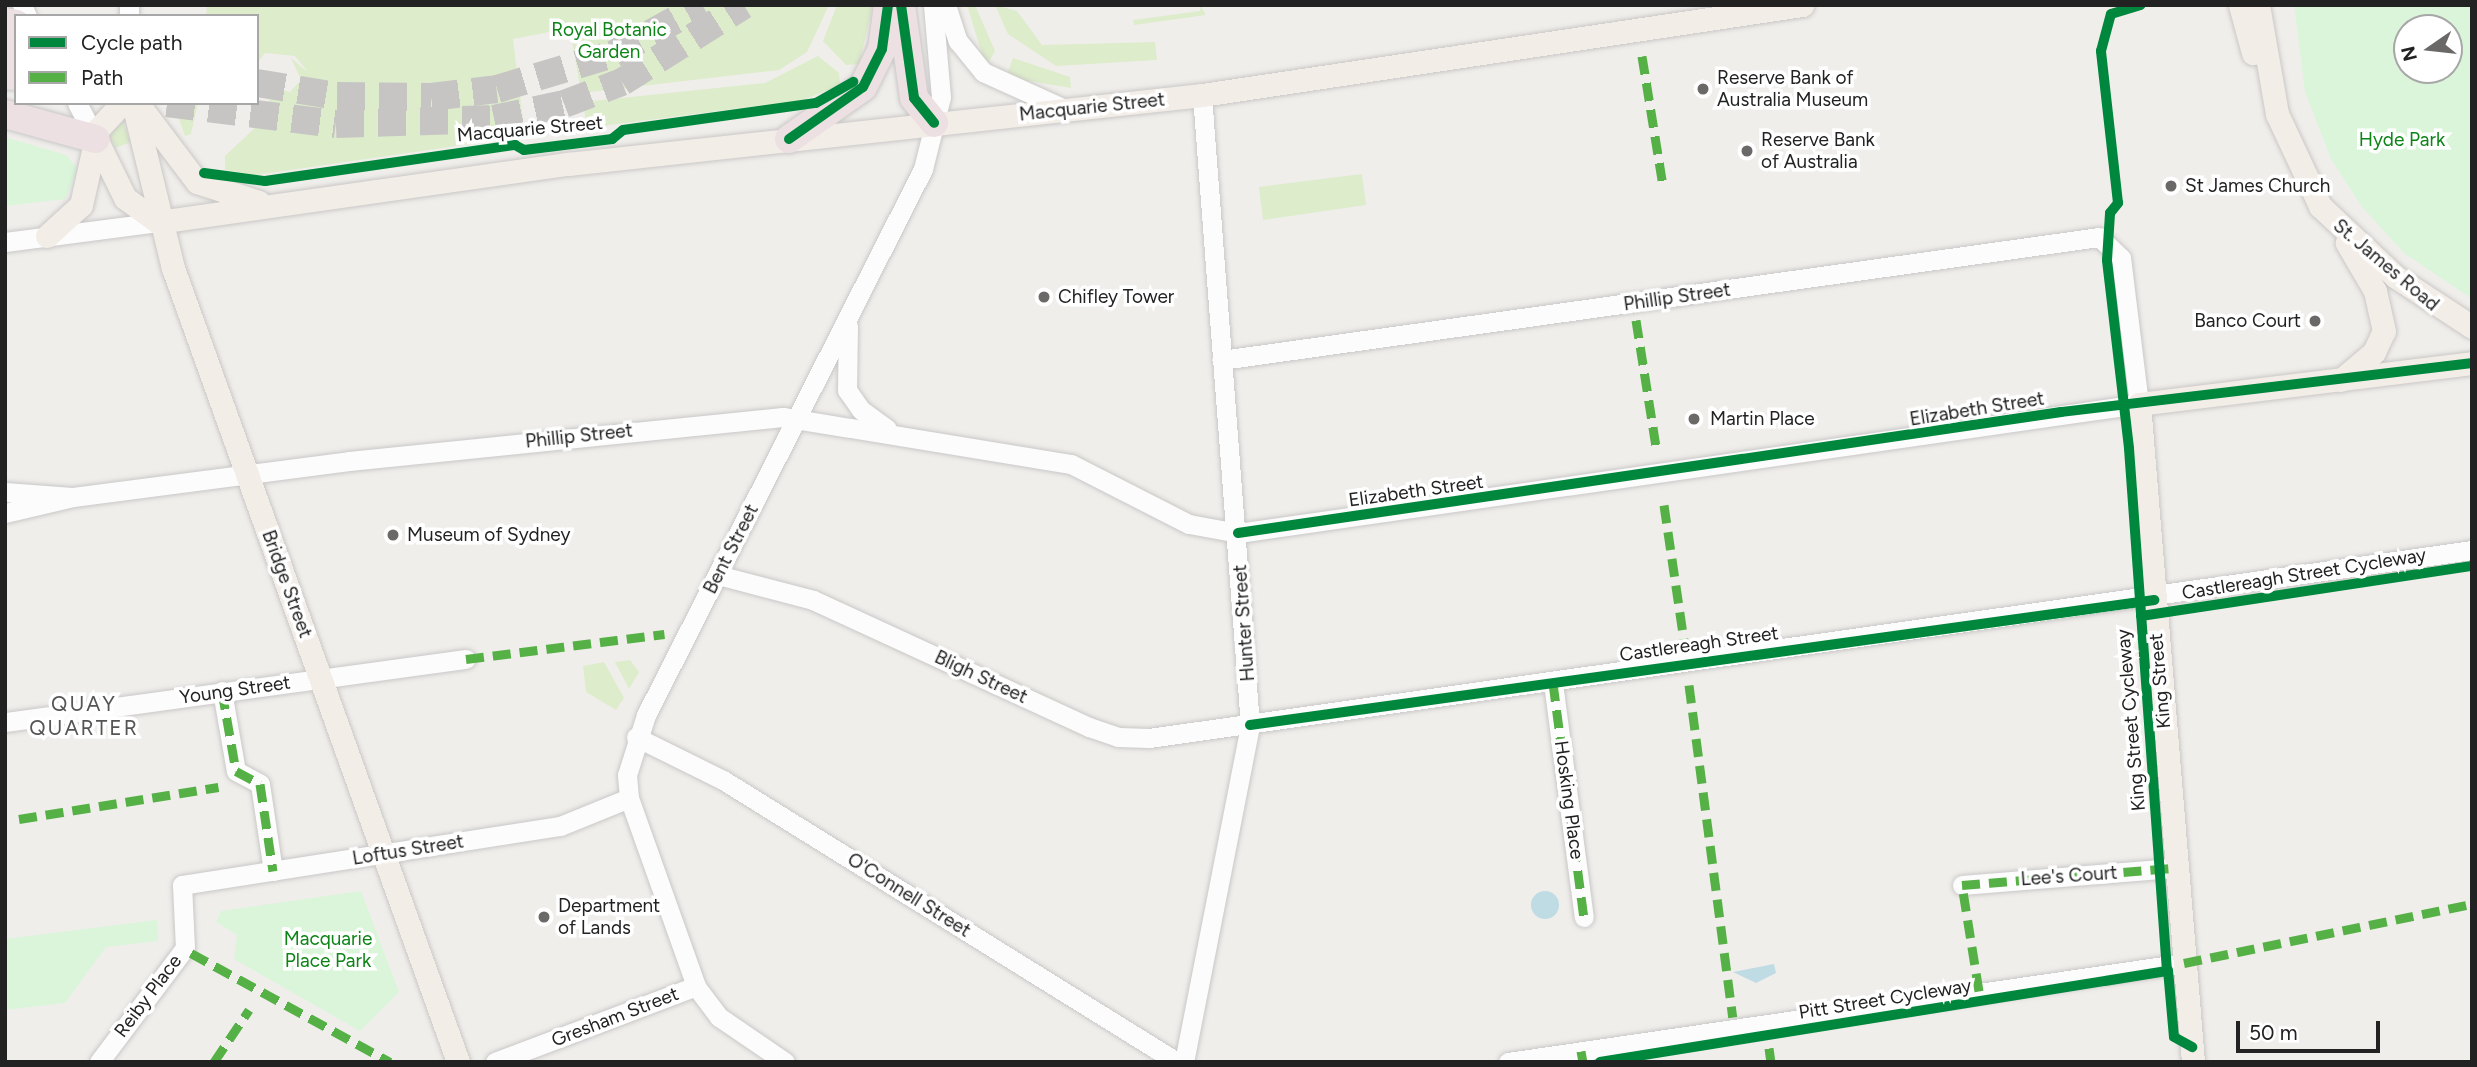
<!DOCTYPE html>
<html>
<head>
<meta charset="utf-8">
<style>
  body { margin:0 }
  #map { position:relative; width:2477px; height:1067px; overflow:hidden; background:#f0eeeb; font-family:Figtree,sans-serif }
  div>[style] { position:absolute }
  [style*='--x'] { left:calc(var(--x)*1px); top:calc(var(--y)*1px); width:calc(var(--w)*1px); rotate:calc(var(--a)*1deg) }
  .grass>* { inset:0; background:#ddeccb }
  .park>* { inset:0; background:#daf5da }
  .water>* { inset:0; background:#bfdbe3 }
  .round { border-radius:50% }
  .highway-tunnel>* { height:28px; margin-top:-14px; transform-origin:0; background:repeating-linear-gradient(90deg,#c7c5c3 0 28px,transparent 0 42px) }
  .roads { filter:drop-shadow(0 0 2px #c9c8c7) drop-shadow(0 0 2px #c9c8c7) }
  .minor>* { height:19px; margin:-9.5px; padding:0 9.5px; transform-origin:9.5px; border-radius:9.5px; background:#fdfcfc }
  .major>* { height:23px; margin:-11.5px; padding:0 11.5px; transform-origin:11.5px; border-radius:11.5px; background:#f3ede7 }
  .highway>* { height:28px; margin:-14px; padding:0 14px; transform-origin:14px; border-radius:14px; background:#ece0e2 }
  .quiet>* { height:9px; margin-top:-4.5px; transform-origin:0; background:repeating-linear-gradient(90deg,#55b145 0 18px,transparent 0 27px) }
  .cycleway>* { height:10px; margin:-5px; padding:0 5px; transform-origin:5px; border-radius:5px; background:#00873e }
  .dots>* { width:19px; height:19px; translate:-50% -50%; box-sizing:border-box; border:4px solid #fff; border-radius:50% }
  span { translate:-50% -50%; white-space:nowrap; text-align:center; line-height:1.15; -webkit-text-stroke:7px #fff; paint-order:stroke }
  .park-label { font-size:19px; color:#0c8416 }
  .poi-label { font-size:19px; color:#222 }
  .left { translate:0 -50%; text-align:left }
  .right { translate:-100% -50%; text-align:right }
  .street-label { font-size:19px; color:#222 }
  .neighbourhood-label { font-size:21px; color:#555; letter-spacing:2px }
  .frame { position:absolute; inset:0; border:7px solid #222; pointer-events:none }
  .legend { position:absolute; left:14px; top:14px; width:245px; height:91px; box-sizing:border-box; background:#fff; border:2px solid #a7a7a7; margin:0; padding:9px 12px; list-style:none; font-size:21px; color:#222 }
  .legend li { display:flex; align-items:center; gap:14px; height:35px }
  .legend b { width:35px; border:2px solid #a7a7a7 }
  .north { position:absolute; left:2393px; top:14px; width:70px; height:70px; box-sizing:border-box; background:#fff; border:2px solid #a7a7a7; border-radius:50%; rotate:256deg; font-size:19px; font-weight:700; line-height:28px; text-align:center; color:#222 }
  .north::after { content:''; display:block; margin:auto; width:24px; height:32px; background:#6a6968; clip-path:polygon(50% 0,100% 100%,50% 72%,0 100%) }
  .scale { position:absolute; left:2236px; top:1021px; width:144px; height:32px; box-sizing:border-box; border:4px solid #222; border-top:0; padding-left:9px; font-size:21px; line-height:24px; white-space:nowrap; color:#222; -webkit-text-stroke:5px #fff; paint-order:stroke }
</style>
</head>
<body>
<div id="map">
  <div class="grass">
    <div style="clip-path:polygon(207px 5px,829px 5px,807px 52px,779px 70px,581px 93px,570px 28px,513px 39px,525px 136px,256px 175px,225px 170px,225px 156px,261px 122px,259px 114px,278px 89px,290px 92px,301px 80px,291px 58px,308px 72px,295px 56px,265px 53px,257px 63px,257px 16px,206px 16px)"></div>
    <div style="clip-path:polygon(837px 5px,873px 5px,859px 64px,846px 65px,823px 41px)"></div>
    <div style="clip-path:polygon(967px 5px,975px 5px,995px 51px,986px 67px)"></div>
    <div style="clip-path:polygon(995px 5px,1017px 11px,1042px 45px,1155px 42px,1157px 60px,1056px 66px,1008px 34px)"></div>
    <div style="clip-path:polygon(1200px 5px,1206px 15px,1134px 25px,1133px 20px,1200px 11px)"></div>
    <div style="clip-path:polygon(818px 56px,839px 73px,840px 85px,803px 100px,587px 128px,583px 102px,765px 83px)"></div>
    <div style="clip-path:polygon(1013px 58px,1070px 77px,1071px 88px,1006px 77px)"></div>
    <div style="clip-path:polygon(173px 103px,198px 103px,191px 134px,185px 136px)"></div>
    <div style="clip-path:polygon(123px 122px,131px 142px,115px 148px,108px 133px)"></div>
    <div style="clip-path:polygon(1362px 174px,1366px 205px,1263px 220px,1259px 187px)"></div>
    <div style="clip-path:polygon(630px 660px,639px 672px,629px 689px,615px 662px)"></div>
    <div style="clip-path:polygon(604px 662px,624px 698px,616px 710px,586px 692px,583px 666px)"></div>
  </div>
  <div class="park">
    <div style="clip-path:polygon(evenodd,2294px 5px,2472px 5px,2472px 299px,2404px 253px,2362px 207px,2331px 159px,2305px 92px,2294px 5px,2407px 28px,2449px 28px,2449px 70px,2407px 70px,2407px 28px)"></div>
    <div style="clip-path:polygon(5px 137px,66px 155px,78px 169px,65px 199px,5px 206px)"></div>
    <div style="clip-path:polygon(361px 891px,399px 992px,360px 1031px,234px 959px,237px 935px,216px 922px,221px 911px)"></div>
    <div style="clip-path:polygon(157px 920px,158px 941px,106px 947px,65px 1003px,5px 1010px,5px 939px)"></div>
  </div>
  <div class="water">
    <div class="round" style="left:1531px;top:891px;width:28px;height:28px"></div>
    <div style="clip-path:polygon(1774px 964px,1776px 973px,1756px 983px,1733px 972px)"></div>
  </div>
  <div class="highway-tunnel">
    <div style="--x:257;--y:83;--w:81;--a:9.2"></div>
    <div style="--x:337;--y:96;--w:94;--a:0.6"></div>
    <div style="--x:431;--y:97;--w:66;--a:-6.9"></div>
    <div style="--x:497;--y:89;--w:122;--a:-16.7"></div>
    <div style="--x:614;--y:54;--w:101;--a:-29.1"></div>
    <div style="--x:167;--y:103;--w:170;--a:7.1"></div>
    <div style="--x:336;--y:124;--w:158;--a:-1.8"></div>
    <div style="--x:494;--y:119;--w:72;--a:-12.1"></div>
    <div style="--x:564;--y:104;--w:62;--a:-20.8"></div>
    <div style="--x:622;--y:82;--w:144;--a:-32.3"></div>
  </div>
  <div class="roads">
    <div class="minor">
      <div style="--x:22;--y:5;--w:12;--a:66"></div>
      <div style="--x:946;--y:5;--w:38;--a:72"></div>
      <div style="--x:958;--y:41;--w:40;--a:51"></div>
      <div style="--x:983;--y:72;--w:90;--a:24.3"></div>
      <div style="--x:129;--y:16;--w:11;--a:-90"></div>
      <div style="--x:77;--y:103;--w:41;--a:62.2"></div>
      <div style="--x:5;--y:242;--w:154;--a:-7.4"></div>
      <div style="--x:848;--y:326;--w:64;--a:90.9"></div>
      <div style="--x:847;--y:390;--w:24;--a:55"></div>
      <div style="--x:861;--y:410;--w:32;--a:36"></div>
      <div style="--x:5;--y:492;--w:67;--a:4.3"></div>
      <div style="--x:5;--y:513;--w:70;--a:-13.2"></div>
      <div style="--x:73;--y:497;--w:278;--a:-7.4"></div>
      <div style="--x:349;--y:461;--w:436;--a:-5.8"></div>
      <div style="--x:783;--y:417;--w:292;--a:9.3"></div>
      <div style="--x:1071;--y:464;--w:132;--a:27"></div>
      <div style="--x:1189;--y:524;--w:50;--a:10.4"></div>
      <div style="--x:1238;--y:533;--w:910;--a:-8.15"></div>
      <div style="--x:2139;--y:404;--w:147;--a:-97"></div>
      <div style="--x:2121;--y:258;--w:30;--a:-136"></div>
      <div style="--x:2099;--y:237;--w:886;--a:172.02"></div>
      <div style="--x:718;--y:575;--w:98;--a:14.7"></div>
      <div style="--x:813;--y:600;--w:304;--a:24.7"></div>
      <div style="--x:1089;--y:727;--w:31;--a:19"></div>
      <div style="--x:1118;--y:737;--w:31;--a:2"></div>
      <div style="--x:1149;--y:738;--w:1336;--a:-8.09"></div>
      <div style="--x:1553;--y:683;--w:236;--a:82.5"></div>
      <div style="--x:222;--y:691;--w:81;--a:80.1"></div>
      <div style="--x:236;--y:771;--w:27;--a:28"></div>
      <div style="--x:260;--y:784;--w:88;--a:81.5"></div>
      <div style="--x:5;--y:722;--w:465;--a:-7.8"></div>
      <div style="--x:636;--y:737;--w:97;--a:26.3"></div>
      <div style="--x:723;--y:780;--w:534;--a:31.85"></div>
      <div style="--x:1962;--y:885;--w:214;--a:-4.6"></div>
      <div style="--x:99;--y:1062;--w:143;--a:-53"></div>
      <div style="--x:185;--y:948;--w:63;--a:-92.7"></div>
      <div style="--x:182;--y:885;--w:383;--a:-8.9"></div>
      <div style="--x:560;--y:826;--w:74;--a:-22.1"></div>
      <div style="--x:495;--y:1062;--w:215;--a:-20.7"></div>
      <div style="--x:785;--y:1062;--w:80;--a:-145.7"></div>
      <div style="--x:719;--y:1017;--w:39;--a:-127"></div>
      <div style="--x:696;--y:986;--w:200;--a:-109.6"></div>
      <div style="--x:629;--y:798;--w:23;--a:-95"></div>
      <div style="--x:627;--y:775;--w:63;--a:-72.4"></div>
      <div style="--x:646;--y:715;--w:612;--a:-63.1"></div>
      <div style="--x:923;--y:169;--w:74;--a:-76"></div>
      <div style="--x:941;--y:97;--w:92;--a:-95"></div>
      <div style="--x:1184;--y:1062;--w:343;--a:-78.9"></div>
      <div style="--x:1250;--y:725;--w:632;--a:-94.36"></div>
      <div style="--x:1508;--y:1062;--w:683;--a:-8.33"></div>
    </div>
    <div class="major">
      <div style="--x:2240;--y:5;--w:50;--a:74.8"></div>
      <div style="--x:2258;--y:5;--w:111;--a:80.1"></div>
      <div style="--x:2277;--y:114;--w:102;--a:64.9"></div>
      <div style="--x:2320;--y:206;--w:104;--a:43.1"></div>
      <div style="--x:2396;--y:277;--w:91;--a:33.3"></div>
      <div style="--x:133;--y:103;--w:170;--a:76.4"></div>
      <div style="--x:173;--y:268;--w:844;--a:70.25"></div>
      <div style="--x:144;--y:112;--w:88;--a:52.9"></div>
      <div style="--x:197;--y:182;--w:65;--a:17.9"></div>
      <div style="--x:96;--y:139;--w:66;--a:63.8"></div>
      <div style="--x:125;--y:198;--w:41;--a:36"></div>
      <div style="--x:158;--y:222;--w:414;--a:-8.1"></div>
      <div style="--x:568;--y:164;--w:638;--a:-6.21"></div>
      <div style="--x:1202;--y:95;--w:607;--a:-8.53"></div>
      <div style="--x:47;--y:236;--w:46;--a:-42.4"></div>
      <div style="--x:81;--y:205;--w:78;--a:-77.4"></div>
      <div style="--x:98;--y:129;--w:35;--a:-47"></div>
      <div style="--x:2341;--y:380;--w:43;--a:-40.3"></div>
      <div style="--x:2374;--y:352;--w:23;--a:-65"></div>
      <div style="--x:2384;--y:331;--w:41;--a:-102.7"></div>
      <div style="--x:2375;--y:291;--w:56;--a:-120.3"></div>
      <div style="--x:2193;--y:1062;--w:660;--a:-94.69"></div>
      <div style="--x:2139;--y:404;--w:336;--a:-7"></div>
    </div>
    <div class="highway">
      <div style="--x:901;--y:5;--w:94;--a:82"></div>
      <div style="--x:914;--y:98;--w:32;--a:51"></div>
      <div style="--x:5;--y:22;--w:11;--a:10"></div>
      <div style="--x:5;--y:48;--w:11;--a:10"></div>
      <div style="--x:5;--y:75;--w:11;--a:5"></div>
      <div style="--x:5;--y:114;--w:94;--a:15.4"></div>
      <div style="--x:789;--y:139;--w:90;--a:-35.1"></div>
      <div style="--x:863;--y:87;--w:42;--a:-63.4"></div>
      <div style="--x:882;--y:49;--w:44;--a:-82.2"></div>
    </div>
  </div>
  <div class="quiet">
    <div style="--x:1642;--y:56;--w:132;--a:80.8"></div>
    <div style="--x:1636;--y:320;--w:128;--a:81"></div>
    <div style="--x:1664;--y:505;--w:145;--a:81.6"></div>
    <div style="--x:466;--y:659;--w:200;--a:-7.2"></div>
    <div style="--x:1553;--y:683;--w:236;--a:82.5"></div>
    <div style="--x:1689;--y:685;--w:335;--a:82.5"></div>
    <div style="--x:222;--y:691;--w:81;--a:80.1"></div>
    <div style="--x:236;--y:771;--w:27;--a:28"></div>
    <div style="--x:260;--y:784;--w:88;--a:81.5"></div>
    <div style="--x:19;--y:819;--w:202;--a:-9.1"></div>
    <div style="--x:191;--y:953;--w:227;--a:28.7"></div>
    <div style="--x:2184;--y:963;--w:294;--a:-11.6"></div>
    <div style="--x:1979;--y:991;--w:107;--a:-99.1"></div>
    <div style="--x:1962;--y:885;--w:214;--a:-4.6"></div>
    <div style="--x:1769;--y:1048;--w:14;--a:82"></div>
    <div style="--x:1581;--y:1051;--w:11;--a:80"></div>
    <div style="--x:214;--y:1062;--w:63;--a:-56.1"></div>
  </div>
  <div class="cycleway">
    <div style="--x:901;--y:5;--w:94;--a:82"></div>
    <div style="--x:914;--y:98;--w:32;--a:51"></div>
    <div style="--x:789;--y:139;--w:90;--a:-35.1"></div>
    <div style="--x:863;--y:87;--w:42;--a:-63.4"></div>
    <div style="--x:882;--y:49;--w:44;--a:-82.2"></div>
    <div style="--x:204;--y:173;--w:62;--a:7.5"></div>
    <div style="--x:265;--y:181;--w:253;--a:-8.2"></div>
    <div style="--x:515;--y:145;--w:10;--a:29"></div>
    <div style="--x:524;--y:150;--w:89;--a:-7.1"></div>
    <div style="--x:612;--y:139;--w:14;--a:-39"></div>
    <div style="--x:623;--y:130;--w:195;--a:-8"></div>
    <div style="--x:816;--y:103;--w:43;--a:-29.6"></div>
    <div style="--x:1238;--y:533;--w:832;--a:-8.36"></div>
    <div style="--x:2061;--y:412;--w:414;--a:-6.8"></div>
    <div style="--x:2141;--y:616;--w:335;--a:-8.6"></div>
    <div style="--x:1250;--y:725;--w:913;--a:-7.87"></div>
    <div style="--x:2168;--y:970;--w:67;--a:84.9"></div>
    <div style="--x:2174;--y:1037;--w:21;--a:29"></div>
    <div style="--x:1600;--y:1062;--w:574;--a:-9.12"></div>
    <div style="--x:2167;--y:971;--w:524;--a:-94.16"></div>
    <div style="--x:2129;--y:448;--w:189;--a:-96.7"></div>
    <div style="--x:2107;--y:260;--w:47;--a:-86.3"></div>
    <div style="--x:2110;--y:213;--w:13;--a:-51"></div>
    <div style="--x:2118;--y:203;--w:153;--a:-96.4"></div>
    <div style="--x:2101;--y:51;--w:38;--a:-75"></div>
    <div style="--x:2111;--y:14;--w:31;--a:-17"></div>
  </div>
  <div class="dots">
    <div style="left:1703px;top:89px;background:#6a6968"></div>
    <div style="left:1747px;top:151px;background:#6a6968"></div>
    <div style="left:2171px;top:186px;background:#6a6968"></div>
    <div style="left:1044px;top:297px;background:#6a6968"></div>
    <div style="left:2315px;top:321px;background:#6a6968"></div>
    <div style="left:1694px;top:419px;background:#6a6968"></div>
    <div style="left:393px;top:535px;background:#6a6968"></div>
    <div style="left:544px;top:917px;background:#6a6968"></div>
  </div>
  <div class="park-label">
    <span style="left:609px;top:41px">Royal Botanic<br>Garden</span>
    <span style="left:2402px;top:140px">Hyde Park</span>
    <span style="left:328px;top:950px">Macquarie<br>Place Park</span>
  </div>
  <div class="poi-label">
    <span class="left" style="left:1717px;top:89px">Reserve Bank of<br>Australia Museum</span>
    <span class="left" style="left:1761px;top:151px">Reserve Bank<br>of Australia</span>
    <span class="left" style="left:2185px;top:186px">St James Church</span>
    <span class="left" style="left:1058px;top:297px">Chifley Tower</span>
    <span class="right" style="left:2301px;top:321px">Banco Court</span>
    <span class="left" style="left:1710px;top:419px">Martin Place</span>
    <span class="left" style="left:407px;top:535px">Museum of Sydney</span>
    <span class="left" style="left:558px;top:917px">Department<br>of Lands</span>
  </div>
  <div class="street-label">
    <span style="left:1092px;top:107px;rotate:-6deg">Macquarie Street</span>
    <span style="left:530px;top:129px;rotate:-5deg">Macquarie Street</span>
    <span style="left:2386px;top:265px;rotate:40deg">St. James Road</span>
    <span style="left:1677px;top:297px;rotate:-8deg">Phillip Street</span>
    <span style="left:1977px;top:409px;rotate:-9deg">Elizabeth Street</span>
    <span style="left:579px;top:436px;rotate:-6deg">Phillip Street</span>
    <span style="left:1416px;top:491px;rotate:-8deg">Elizabeth Street</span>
    <span style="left:731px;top:549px;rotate:-63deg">Bent Street</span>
    <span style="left:2304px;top:574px;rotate:-9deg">Castlereagh Street Cycleway</span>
    <span style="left:287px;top:584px;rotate:70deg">Bridge Street</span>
    <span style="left:1244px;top:623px;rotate:-94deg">Hunter Street</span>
    <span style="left:1699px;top:644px;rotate:-8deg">Castlereagh Street</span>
    <span style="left:981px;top:677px;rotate:25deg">Bligh Street</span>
    <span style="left:2160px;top:681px;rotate:-95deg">King Street</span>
    <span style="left:235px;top:690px;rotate:-8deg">Young Street</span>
    <span style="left:2131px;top:720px;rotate:-95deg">King Street Cycleway</span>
    <span style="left:1569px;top:800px;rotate:82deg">Hosking Place</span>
    <span style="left:408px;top:850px;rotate:-9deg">Loftus Street</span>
    <span style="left:2069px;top:876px;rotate:-4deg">Lee's Court</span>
    <span style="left:909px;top:895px;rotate:32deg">O'Connell Street</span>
    <span style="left:148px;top:996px;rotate:-53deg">Reiby Place</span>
    <span style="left:1885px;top:999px;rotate:-9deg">Pitt Street Cycleway</span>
    <span style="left:615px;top:1017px;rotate:-21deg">Gresham Street</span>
  </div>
  <div class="neighbourhood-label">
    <span style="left:84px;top:716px">QUAY<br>QUARTER</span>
  </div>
  <div class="frame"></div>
  <ul class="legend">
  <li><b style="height:9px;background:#00873e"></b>Cycle path</li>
  <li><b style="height:9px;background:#55b145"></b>Path</li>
  </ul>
  <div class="north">N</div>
  <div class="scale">50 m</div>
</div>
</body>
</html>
